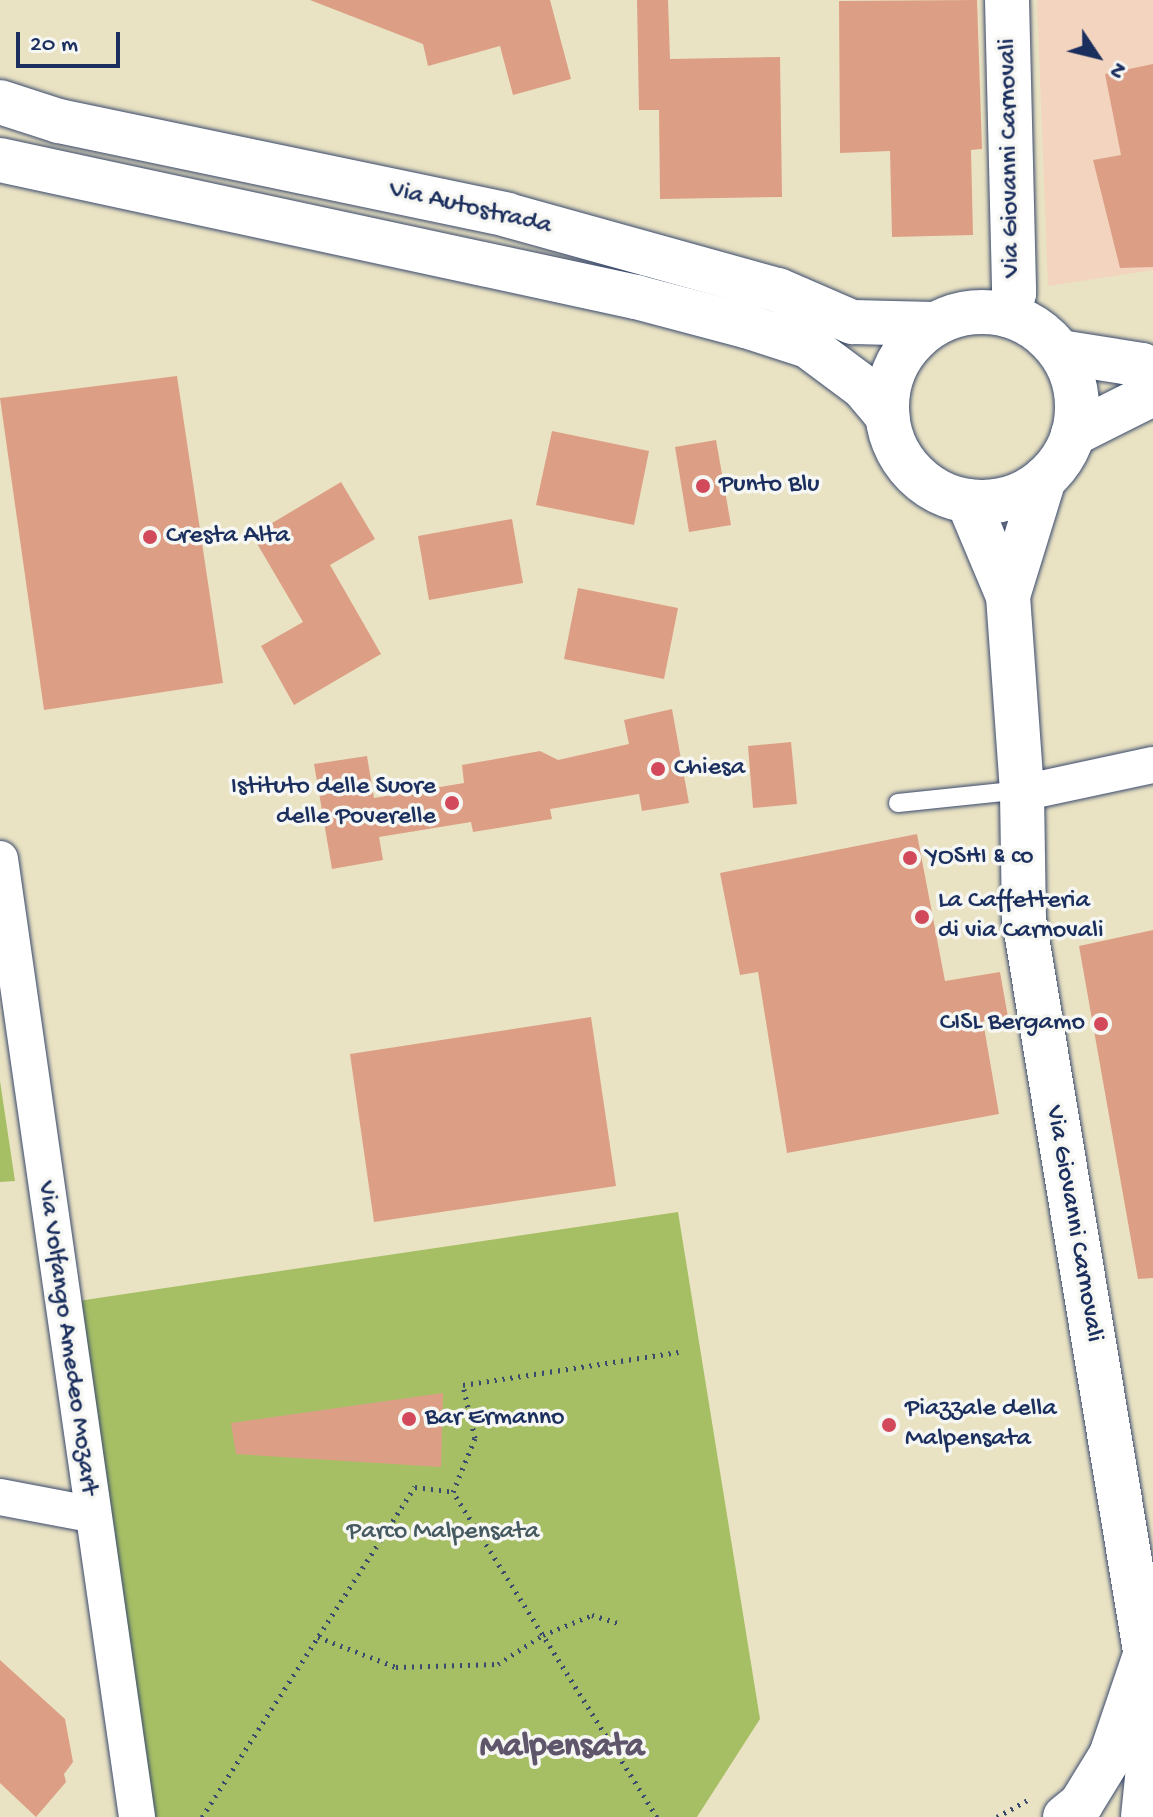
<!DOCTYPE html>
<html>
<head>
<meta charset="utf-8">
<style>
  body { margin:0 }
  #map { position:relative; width:1153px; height:1817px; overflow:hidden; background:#eae3c3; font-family:"Gochi Hand",sans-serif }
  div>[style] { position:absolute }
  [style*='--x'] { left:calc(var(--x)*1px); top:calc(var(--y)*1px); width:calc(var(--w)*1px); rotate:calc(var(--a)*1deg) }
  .built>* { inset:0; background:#f3d4bf }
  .green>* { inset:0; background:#a6bf65 }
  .building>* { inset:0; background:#dc9f85 }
  .path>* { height:5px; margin-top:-2.5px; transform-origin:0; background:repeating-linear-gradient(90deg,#3a4a6d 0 2px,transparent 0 8px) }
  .roads { filter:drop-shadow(0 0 2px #3a4a6d) drop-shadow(0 0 2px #3a4a6d) }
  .service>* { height:18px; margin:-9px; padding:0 9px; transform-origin:9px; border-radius:9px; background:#fff }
  .minor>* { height:36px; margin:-18px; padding:0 18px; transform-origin:18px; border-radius:18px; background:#fff }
  .tertiary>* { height:44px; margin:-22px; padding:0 22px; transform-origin:22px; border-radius:22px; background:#fff }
  .secondary>* { height:44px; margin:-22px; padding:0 22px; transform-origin:22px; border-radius:22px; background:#fff }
  .secondary>.ring { margin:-22px; padding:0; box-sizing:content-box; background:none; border:44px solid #fff; border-radius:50% }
  .dots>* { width:22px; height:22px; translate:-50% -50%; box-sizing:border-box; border:4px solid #f6f6f2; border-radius:50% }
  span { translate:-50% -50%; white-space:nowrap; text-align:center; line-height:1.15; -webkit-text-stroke:7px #f6f6f2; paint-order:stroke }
  .street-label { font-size:26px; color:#1b2f5e }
  .poi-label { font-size:26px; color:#1b2f5e }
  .left { translate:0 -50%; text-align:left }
  .right { translate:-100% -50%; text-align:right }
  .park-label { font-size:26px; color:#455a60 }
  .district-label { font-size:34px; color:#5f566c; font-weight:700 }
  .north { position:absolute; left:1057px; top:16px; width:80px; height:80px; -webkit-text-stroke:6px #f6f6f2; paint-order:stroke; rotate:125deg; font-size:22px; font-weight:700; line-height:32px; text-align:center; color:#1b2f5e }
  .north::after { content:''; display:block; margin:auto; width:28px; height:36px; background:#1b2f5e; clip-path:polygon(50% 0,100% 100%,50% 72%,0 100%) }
  .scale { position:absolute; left:16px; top:32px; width:104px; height:36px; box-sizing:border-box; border:4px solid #1b2f5e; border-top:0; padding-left:10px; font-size:24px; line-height:28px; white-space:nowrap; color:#1b2f5e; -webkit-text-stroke:6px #f6f6f2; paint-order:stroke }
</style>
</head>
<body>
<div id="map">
  <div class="built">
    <div style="clip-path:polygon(1037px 0,1153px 0,1153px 270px,1048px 286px)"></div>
  </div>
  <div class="green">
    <div style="clip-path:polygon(0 1081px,15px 1181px,0 1182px)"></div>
    <div style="clip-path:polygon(678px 1212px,760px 1719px,697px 1817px,151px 1817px,78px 1301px)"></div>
  </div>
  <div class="building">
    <div style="clip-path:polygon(310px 0,550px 0,571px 79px,513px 95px,500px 46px,428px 66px,423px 44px)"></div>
    <div style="clip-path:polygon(637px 0,668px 0,670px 59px,780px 57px,782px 197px,660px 199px,659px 110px,639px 110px)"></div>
    <div style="clip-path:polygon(977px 0,982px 149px,971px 150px,973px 235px,892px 237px,890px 151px,840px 153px,839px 1px)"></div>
    <div style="clip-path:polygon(1153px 64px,1153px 267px,1120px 268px,1093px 160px,1121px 155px,1105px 74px)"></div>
    <div style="clip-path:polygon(177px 376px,223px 683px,44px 710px,0 398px)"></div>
    <div style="clip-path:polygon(552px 431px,649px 451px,634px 525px,536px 505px)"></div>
    <div style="clip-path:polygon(716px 440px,731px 525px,689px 532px,675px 447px)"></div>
    <div style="clip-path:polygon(341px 482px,375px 539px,330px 565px,381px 654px,294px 705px,261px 646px,303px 622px,252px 535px)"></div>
    <div style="clip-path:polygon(512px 519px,523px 583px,429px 600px,418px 536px)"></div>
    <div style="clip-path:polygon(578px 588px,678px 608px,664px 679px,564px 659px)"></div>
    <div style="clip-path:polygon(672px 709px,689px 803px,642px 811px,639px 794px,550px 809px,552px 819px,473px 832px,471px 822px,379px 837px,383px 860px,332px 869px,314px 764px,367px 756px,374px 798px,464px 783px,462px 765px,540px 751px,558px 760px,629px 744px,624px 720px)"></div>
    <div style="clip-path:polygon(791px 742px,797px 804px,753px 808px,748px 746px)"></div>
    <div style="clip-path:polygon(917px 834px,945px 981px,1000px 972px,1008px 1017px,983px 1021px,999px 1114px,787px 1153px,758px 972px,740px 975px,720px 873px)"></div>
    <div style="clip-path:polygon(1153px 930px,1153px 1278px,1138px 1279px,1079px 946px)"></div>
    <div style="clip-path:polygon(591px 1017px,616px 1186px,374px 1222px,350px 1054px)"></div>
    <div style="clip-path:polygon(443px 1393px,441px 1467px,236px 1454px,231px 1423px)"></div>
    <div style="clip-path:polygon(0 1660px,65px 1719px,73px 1762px,64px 1774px,66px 1782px,36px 1817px,0 1783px)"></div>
  </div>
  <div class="path">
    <div style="--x:318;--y:1637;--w:84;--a:21"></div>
    <div style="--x:396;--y:1667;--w:102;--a:-1.7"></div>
    <div style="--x:498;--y:1664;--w:54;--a:-32.8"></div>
    <div style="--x:543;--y:1635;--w:53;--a:-22.2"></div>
    <div style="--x:592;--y:1615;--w:28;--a:17"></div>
    <div style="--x:202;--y:1817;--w:393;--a:-57.2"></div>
    <div style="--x:415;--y:1487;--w:38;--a:7"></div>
    <div style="--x:657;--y:1817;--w:384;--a:-122.1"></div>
    <div style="--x:453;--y:1492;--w:58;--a:-67.8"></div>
    <div style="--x:475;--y:1438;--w:54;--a:-102.8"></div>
    <div style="--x:463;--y:1385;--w:218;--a:-8.7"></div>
    <div style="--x:997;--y:1817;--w:39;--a:-29"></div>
  </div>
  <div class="roads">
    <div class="service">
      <div style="--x:898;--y:803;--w:125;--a:-6"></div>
    </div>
    <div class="minor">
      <div style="--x:1022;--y:793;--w:134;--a:-12.1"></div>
      <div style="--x:0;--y:859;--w:968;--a:81.86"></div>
      <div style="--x:0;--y:1497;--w:92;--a:10.7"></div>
    </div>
    <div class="tertiary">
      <div style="--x:1007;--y:0;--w:293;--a:88.6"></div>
      <div style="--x:1014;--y:293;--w:23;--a:105"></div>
      <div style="--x:1044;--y:479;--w:122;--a:107.1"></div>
      <div style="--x:1008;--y:596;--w:197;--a:85.9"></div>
      <div style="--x:1022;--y:793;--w:126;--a:89.1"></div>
      <div style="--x:1024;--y:919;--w:792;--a:80.62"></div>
      <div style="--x:968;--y:501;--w:103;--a:67.2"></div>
      <div style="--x:1065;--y:1817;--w:21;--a:-39"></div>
      <div style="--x:1081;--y:1804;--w:57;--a:-58.5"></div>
      <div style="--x:1111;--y:1755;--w:102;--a:-71.2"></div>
      <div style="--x:1143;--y:1817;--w:99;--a:-84.2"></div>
    </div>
    <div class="secondary">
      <div style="--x:0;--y:102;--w:62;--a:17.9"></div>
      <div style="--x:59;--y:121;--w:458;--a:11.8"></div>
      <div style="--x:507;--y:215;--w:281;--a:15.5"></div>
      <div style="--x:778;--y:290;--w:81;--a:23.4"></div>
      <div style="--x:852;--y:322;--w:82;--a:1.4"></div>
      <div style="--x:0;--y:160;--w:651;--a:12.16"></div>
      <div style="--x:636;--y:297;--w:114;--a:14.8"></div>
      <div style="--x:746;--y:326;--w:65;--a:17.9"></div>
      <div style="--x:808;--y:346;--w:69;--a:36.7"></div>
      <div style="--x:863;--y:387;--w:38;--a:50"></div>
      <div class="ring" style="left:887px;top:312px;width:146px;height:146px"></div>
      <div style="--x:1060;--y:352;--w:83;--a:9"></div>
      <div style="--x:1142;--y:365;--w:14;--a:39"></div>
      <div style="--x:1073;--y:434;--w:89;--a:-26.6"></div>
    </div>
  </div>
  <div class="dots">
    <div style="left:703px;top:486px;background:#d1495b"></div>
    <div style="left:150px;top:537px;background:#d1495b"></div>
    <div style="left:658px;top:769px;background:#d1495b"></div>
    <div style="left:452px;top:803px;background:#d1495b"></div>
    <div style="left:910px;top:858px;background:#d1495b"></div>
    <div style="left:922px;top:917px;background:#d1495b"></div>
    <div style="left:1101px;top:1024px;background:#d1495b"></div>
    <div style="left:409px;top:1419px;background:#d1495b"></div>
    <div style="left:889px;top:1425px;background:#d1495b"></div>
  </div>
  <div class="street-label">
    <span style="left:1011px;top:158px;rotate:-91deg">Via Giovanni Carnovali</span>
    <span style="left:470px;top:209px;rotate:13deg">Via Autostrada</span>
    <span style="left:1073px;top:1224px;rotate:80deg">Via Giovanni Carnovali</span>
    <span style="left:66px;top:1338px;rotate:82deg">Via Volfango Amedeo Mozart</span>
  </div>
  <div class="poi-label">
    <span class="left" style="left:719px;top:486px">Punto Blu</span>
    <span class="left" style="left:166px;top:537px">Cresta Alta</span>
    <span class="left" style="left:674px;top:769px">Chiesa</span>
    <span class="right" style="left:436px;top:803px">Istituto delle Suore<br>delle Poverelle</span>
    <span class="left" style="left:926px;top:858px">YOSHI &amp; co</span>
    <span class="left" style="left:938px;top:917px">La Caffetteria<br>di via Carnovali</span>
    <span class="right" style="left:1085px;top:1024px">CISL Bergamo</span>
    <span class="left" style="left:905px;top:1425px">Piazzale della<br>Malpensata</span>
    <span class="left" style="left:425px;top:1419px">Bar Ermanno</span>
  </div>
  <div class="park-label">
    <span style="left:443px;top:1533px">Parco Malpensata</span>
  </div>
  <div class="district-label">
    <span style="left:562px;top:1749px">Malpensata</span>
  </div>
  <div class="north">N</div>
  <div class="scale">20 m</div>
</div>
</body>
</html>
